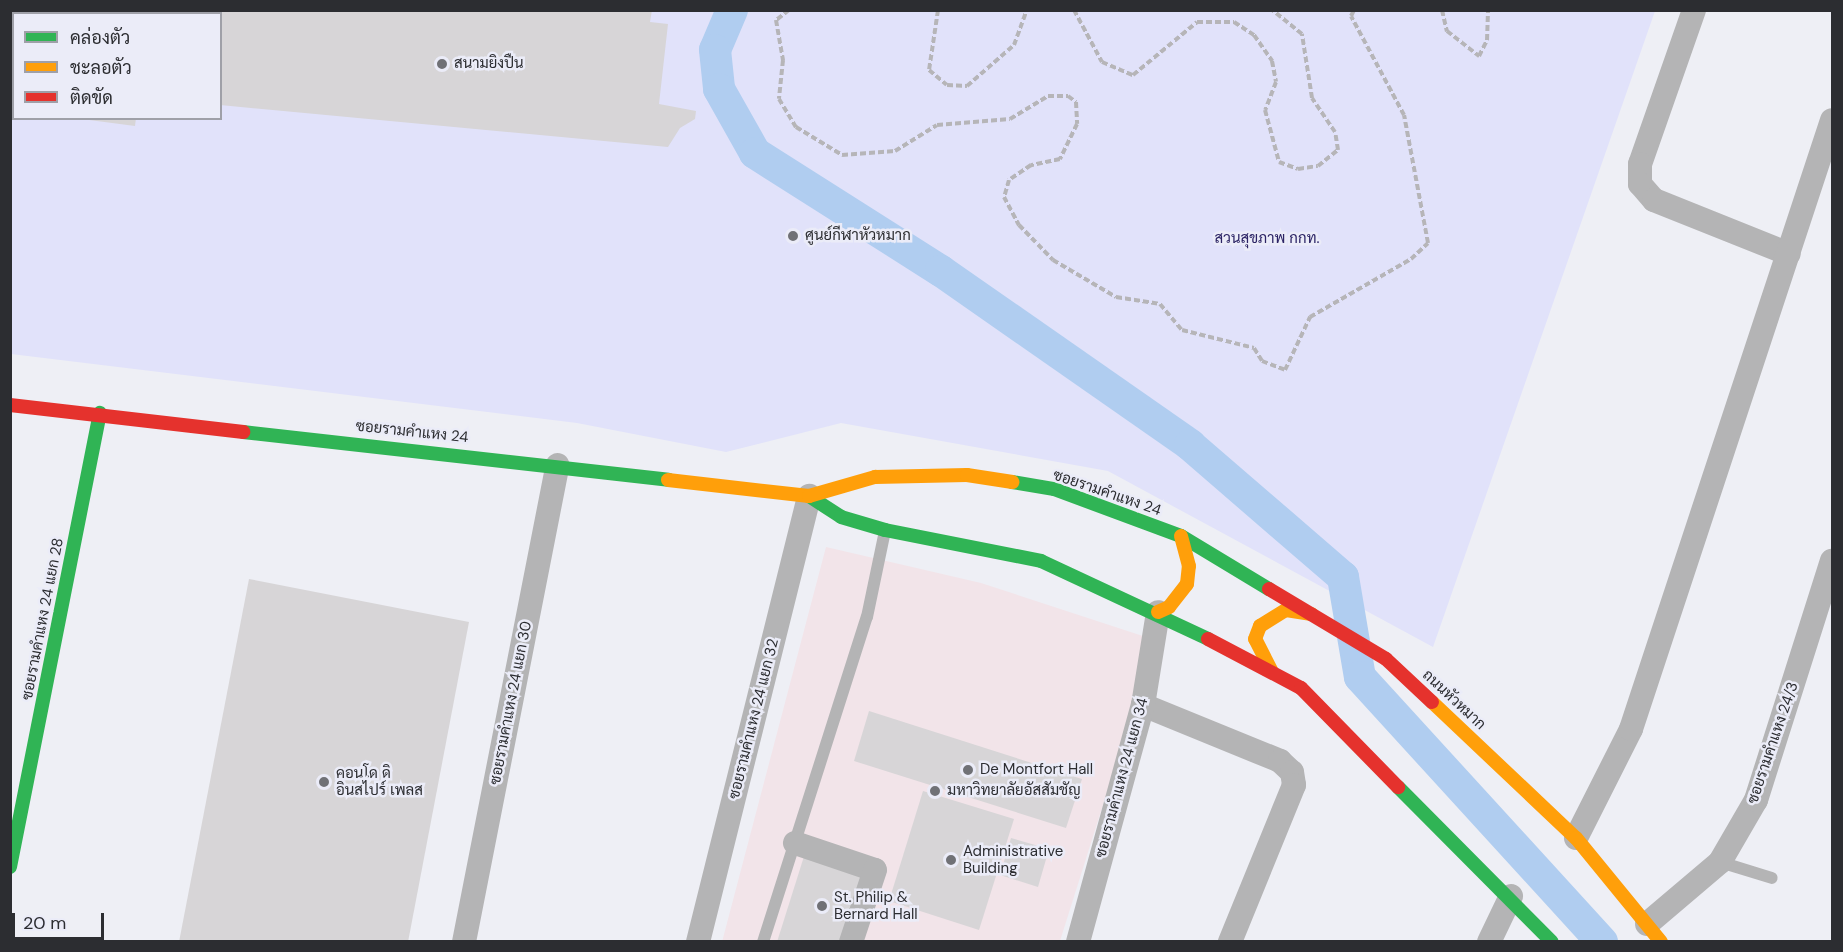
<!DOCTYPE html>
<html>
<head>
<meta charset="utf-8">
<style>
  body { margin:0 }
  #map { position:relative; width:1843px; height:952px; overflow:hidden; background:#eeeff5; font-family:"DM Sans",Sarabun,sans-serif }
  div>[style] { position:absolute }
  [style*='--x'] { left:calc(var(--x)*1px); top:calc(var(--y)*1px); width:calc(var(--w)*1px); rotate:calc(var(--a)*1deg) }
  .education>* { inset:0; background:#f2e4e9 }
  .green>* { inset:0; background:#e1e2fa }
  .canal>* { height:32px; margin:-16px; padding:0 16px; transform-origin:16px; border-radius:16px; background:#b0cdf0 }
  .building>* { inset:0; background:#d7d5d7 }
  .path>* { height:4px; margin-top:-2px; transform-origin:0; background:repeating-linear-gradient(90deg,#b6b5b8 0 6px,transparent 0 9px) }
  .lane>* { height:12px; margin:-6px; padding:0 6px; transform-origin:6px; border-radius:6px; background:#b4b4b5 }
  .street>* { height:24px; margin:-12px; padding:0 12px; transform-origin:12px; border-radius:12px; background:#b4b4b5 }
  .fast>* { height:14px; margin:-7px; padding:0 7px; transform-origin:7px; border-radius:7px; background:#30b455 }
  .slow>* { height:14px; margin:-7px; padding:0 7px; transform-origin:7px; border-radius:7px; background:#ff9f0a }
  .jam>* { height:14px; margin:-7px; padding:0 7px; transform-origin:7px; border-radius:7px; background:#e5322d }
  .dots>* { width:16px; height:16px; translate:-50% -50%; box-sizing:border-box; border:3px solid #ebecf8; border-radius:50% }
  span { translate:-50% -50%; white-space:nowrap; text-align:center; line-height:1.15; -webkit-text-stroke:5px #ebecf8; paint-order:stroke }
  .poi-label { font-size:15px; color:#2c2d31 }
  .left { translate:0 -50%; text-align:left }
  .park-label { font-size:15px; color:#2c2465 }
  .street-label { font-size:15px; color:#2c2d31 }
  .frame { position:absolute; inset:0; border:12px solid #2c2d31; pointer-events:none }
  .legend { position:absolute; left:12px; top:12px; width:210px; height:108px; box-sizing:border-box; background:#ebecf8; border:2px solid #9fa0a8; margin:0; padding:8px 10px; list-style:none; font-size:18px; color:#2c2d31 }
  .legend li { display:flex; align-items:center; gap:12px; height:30px }
  .legend b { width:30px; border:2px solid #9fa0a8 }
  .scale { position:absolute; left:12px; top:913px; width:92px; height:27px; box-sizing:border-box; border:3px solid #2c2d31; border-top:0; padding-left:8px; font-size:18px; line-height:21px; white-space:nowrap; color:#2c2d31; -webkit-text-stroke:4px #ebecf8; paint-order:stroke }
</style>
</head>
<body>
<div id="map">
  <div class="education">
    <div style="clip-path:polygon(826px 547px,981px 583px,1155px 640px,1060px 941px,722px 942px)"></div>
  </div>
  <div class="green">
    <div style="clip-path:polygon(evenodd,11px 11px,1655px 11px,1433px 647px,1108px 471px,841px 423px,726px 452px,577px 423px,11px 354px,11px 11px,14px 14px,220px 14px,220px 118px,14px 118px,14px 14px)"></div>
  </div>
  <div class="canal">
    <div style="--x:732;--y:10;--w:43;--a:113"></div>
    <div style="--x:715;--y:50;--w:39;--a:84"></div>
    <div style="--x:719;--y:89;--w:73;--a:60.6"></div>
    <div style="--x:755;--y:153;--w:220;--a:32.4"></div>
    <div style="--x:941;--y:271;--w:304;--a:34.9"></div>
    <div style="--x:1190;--y:445;--w:202;--a:40.8"></div>
    <div style="--x:1343;--y:577;--w:101;--a:80.4"></div>
    <div style="--x:1360;--y:677;--w:359;--a:47.6"></div>
  </div>
  <div class="building">
    <div style="clip-path:polygon(64px 10px,652px 10px,650px 22px,668px 24px,659px 104px,696px 111px,695px 119px,680px 128px,668px 147px,220px 105px,220px 14px)"></div>
    <div style="clip-path:polygon(74px 118px,136px 118px,135px 126px)"></div>
    <div style="clip-path:polygon(249px 579px,469px 622px,408px 942px,179px 942px)"></div>
    <div style="clip-path:polygon(869px 711px,1082px 779px,1066px 828px,854px 761px)"></div>
    <div style="clip-path:polygon(923px 791px,1014px 819px,979px 930px,889px 901px)"></div>
    <div style="clip-path:polygon(1011px 838px,1049px 849px,1038px 887px,1000px 875px)"></div>
    <div style="clip-path:polygon(806px 850px,868px 870px,846px 942px,777px 942px)"></div>
  </div>
  <div class="path">
    <div style="--x:789;--y:10;--w:16;--a:142"></div>
    <div style="--x:776;--y:20;--w:41;--a:80.1"></div>
    <div style="--x:783;--y:60;--w:39;--a:96"></div>
    <div style="--x:779;--y:99;--w:33;--a:59"></div>
    <div style="--x:796;--y:127;--w:54;--a:31.3"></div>
    <div style="--x:842;--y:155;--w:53;--a:-4.3"></div>
    <div style="--x:895;--y:151;--w:49;--a:-31.8"></div>
    <div style="--x:937;--y:125;--w:73;--a:-4.7"></div>
    <div style="--x:1010;--y:119;--w:44;--a:-31.2"></div>
    <div style="--x:1048;--y:96;--w:20;--a:0"></div>
    <div style="--x:1068;--y:96;--w:10;--a:37"></div>
    <div style="--x:1076;--y:102;--w:22;--a:87"></div>
    <div style="--x:1077;--y:124;--w:39;--a:116"></div>
    <div style="--x:1060;--y:159;--w:30;--a:168"></div>
    <div style="--x:1031;--y:165;--w:27;--a:146"></div>
    <div style="--x:1009;--y:180;--w:18;--a:106"></div>
    <div style="--x:1004;--y:197;--w:32;--a:62"></div>
    <div style="--x:1019;--y:225;--w:49;--a:45.8"></div>
    <div style="--x:1053;--y:260;--w:73;--a:30.4"></div>
    <div style="--x:1116;--y:297;--w:45;--a:9"></div>
    <div style="--x:1160;--y:304;--w:34;--a:50"></div>
    <div style="--x:1182;--y:330;--w:74;--a:14"></div>
    <div style="--x:1254;--y:348;--w:15;--a:58"></div>
    <div style="--x:1262;--y:361;--w:25;--a:21"></div>
    <div style="--x:1285;--y:370;--w:59;--a:-64.7"></div>
    <div style="--x:1310;--y:317;--w:116;--a:-29.9"></div>
    <div style="--x:1411;--y:259;--w:23;--a:-43"></div>
    <div style="--x:1428;--y:243;--w:130;--a:-100.6"></div>
    <div style="--x:1404;--y:115;--w:112;--a:-118.2"></div>
    <div style="--x:1351;--y:16;--w:7;--a:-63"></div>
    <div style="--x:938;--y:10;--w:61;--a:98.5"></div>
    <div style="--x:929;--y:70;--w:23;--a:40"></div>
    <div style="--x:947;--y:85;--w:20;--a:3"></div>
    <div style="--x:967;--y:86;--w:62;--a:-41.1"></div>
    <div style="--x:1014;--y:45;--w:37;--a:-70"></div>
    <div style="--x:1074;--y:10;--w:59;--a:61.7"></div>
    <div style="--x:1102;--y:62;--w:34;--a:23"></div>
    <div style="--x:1133;--y:75;--w:83;--a:-39.6"></div>
    <div style="--x:1197;--y:22;--w:37;--a:0"></div>
    <div style="--x:1234;--y:22;--w:24;--a:33"></div>
    <div style="--x:1254;--y:35;--w:32;--a:55"></div>
    <div style="--x:1272;--y:61;--w:21;--a:79"></div>
    <div style="--x:1276;--y:82;--w:30;--a:111"></div>
    <div style="--x:1265;--y:110;--w:54;--a:74.9"></div>
    <div style="--x:1279;--y:162;--w:20;--a:20"></div>
    <div style="--x:1298;--y:169;--w:20;--a:-9"></div>
    <div style="--x:1318;--y:166;--w:26;--a:-39"></div>
    <div style="--x:1338;--y:150;--w:18;--a:-99"></div>
    <div style="--x:1335;--y:132;--w:41;--a:-124.1"></div>
    <div style="--x:1312;--y:98;--w:65;--a:-98.9"></div>
    <div style="--x:1302;--y:34;--w:38;--a:-141"></div>
    <div style="--x:1442;--y:10;--w:22;--a:77"></div>
    <div style="--x:1447;--y:31;--w:41;--a:38"></div>
    <div style="--x:1479;--y:56;--w:18;--a:-63"></div>
    <div style="--x:1487;--y:40;--w:30;--a:-88"></div>
  </div>
  <div class="lane">
    <div style="--x:1720;--y:862;--w:54;--a:17.1"></div>
    <div style="--x:763;--y:942;--w:341;--a:-72.3"></div>
    <div style="--x:867;--y:617;--w:88;--a:-78.2"></div>
  </div>
  <div class="street">
    <div style="--x:1694;--y:10;--w:163;--a:109.3"></div>
    <div style="--x:1640;--y:164;--w:20;--a:90"></div>
    <div style="--x:1640;--y:184;--w:21;--a:49"></div>
    <div style="--x:1654;--y:200;--w:145;--a:21.8"></div>
    <div style="--x:1143;--y:705;--w:148;--a:22.2"></div>
    <div style="--x:1280;--y:761;--w:16;--a:43"></div>
    <div style="--x:1292;--y:772;--w:13;--a:81"></div>
    <div style="--x:1294;--y:785;--w:170;--a:112.2"></div>
    <div style="--x:1576;--y:838;--w:122;--a:-63.2"></div>
    <div style="--x:1631;--y:729;--w:641;--a:-71.73"></div>
    <div style="--x:795;--y:843;--w:84;--a:18.6"></div>
    <div style="--x:875;--y:870;--w:76;--a:108.4"></div>
    <div style="--x:1647;--y:924;--w:96;--a:-40.3"></div>
    <div style="--x:1720;--y:862;--w:72;--a:-59.9"></div>
    <div style="--x:1756;--y:800;--w:251;--a:-72.4"></div>
    <div style="--x:464;--y:942;--w:486;--a:-78.9"></div>
    <div style="--x:698;--y:942;--w:460;--a:-76"></div>
    <div style="--x:1078;--y:942;--w:246;--a:-74.7"></div>
    <div style="--x:1143;--y:705;--w:94;--a:-80.8"></div>
    <div style="--x:1489;--y:942;--w:51;--a:-64.4"></div>
  </div>
  <div class="fast">
    <div style="--x:243;--y:432;--w:428;--a:6.4"></div>
    <div style="--x:1012;--y:482;--w:43;--a:9.5"></div>
    <div style="--x:1054;--y:489;--w:135;--a:20.3"></div>
    <div style="--x:1181;--y:536;--w:103;--a:31.1"></div>
    <div style="--x:809;--y:496;--w:38;--a:33"></div>
    <div style="--x:841;--y:517;--w:46;--a:16.5"></div>
    <div style="--x:885;--y:530;--w:159;--a:11.2"></div>
    <div style="--x:1041;--y:561;--w:184;--a:25"></div>
    <div style="--x:1398;--y:787;--w:218;--a:45.2"></div>
    <div style="--x:10;--y:867;--w:463;--a:-78.8"></div>
  </div>
  <div class="slow">
    <div style="--x:668;--y:480;--w:142;--a:6.5"></div>
    <div style="--x:809;--y:496;--w:69;--a:-16.1"></div>
    <div style="--x:875;--y:477;--w:92;--a:-1.2"></div>
    <div style="--x:967;--y:475;--w:46;--a:8.8"></div>
    <div style="--x:1158;--y:612;--w:12;--a:-24"></div>
    <div style="--x:1169;--y:607;--w:29;--a:-52"></div>
    <div style="--x:1187;--y:584;--w:18;--a:-84"></div>
    <div style="--x:1189;--y:566;--w:31;--a:-105"></div>
    <div style="--x:1272;--y:672;--w:37;--a:-117"></div>
    <div style="--x:1255;--y:639;--w:14;--a:-69"></div>
    <div style="--x:1260;--y:626;--w:31;--a:-32"></div>
    <div style="--x:1286;--y:610;--w:26;--a:9"></div>
    <div style="--x:1432;--y:702;--w:198;--a:43.4"></div>
    <div style="--x:1576;--y:838;--w:134;--a:50.7"></div>
  </div>
  <div class="jam">
    <div style="--x:10;--y:405;--w:235;--a:6.6"></div>
    <div style="--x:1269;--y:589;--w:136;--a:30.9"></div>
    <div style="--x:1386;--y:659;--w:63;--a:43.1"></div>
    <div style="--x:1208;--y:639;--w:105;--a:27.8"></div>
    <div style="--x:1301;--y:688;--w:139;--a:45.6"></div>
  </div>
  <div class="dots">
    <div style="left:442px;top:64px;background:#707176"></div>
    <div style="left:793px;top:236px;background:#707176"></div>
    <div style="left:968px;top:770px;background:#707176"></div>
    <div style="left:324px;top:782px;background:#707176"></div>
    <div style="left:935px;top:791px;background:#707176"></div>
    <div style="left:951px;top:860px;background:#707176"></div>
    <div style="left:822px;top:906px;background:#707176"></div>
  </div>
  <div class="poi-label">
    <span class="left" style="left:454px;top:64px">สนามยิงปืน</span>
    <span class="left" style="left:805px;top:236px">ศูนย์กีฬาหัวหมาก</span>
    <span class="left" style="left:980px;top:770px">De Montfort Hall</span>
    <span class="left" style="left:336px;top:782px">คอนโด ดิ<br>อินสไปร์ เพลส</span>
    <span class="left" style="left:947px;top:791px">มหาวิทยาลัยอัสสัมชัญ</span>
    <span class="left" style="left:963px;top:860px">Administrative<br>Building</span>
    <span class="left" style="left:834px;top:906px">St. Philip &amp;<br>Bernard Hall</span>
  </div>
  <div class="park-label">
    <span style="left:1267px;top:239px">สวนสุขภาพ กกท.</span>
  </div>
  <div class="street-label">
    <span style="left:412px;top:432px;rotate:6deg">ซอยรามคำแหง 24</span>
    <span style="left:1107px;top:493px;rotate:19deg">ซอยรามคำแหง 24</span>
    <span style="left:43px;top:619px;rotate:-79deg">ซอยรามคำแหง 24 แยก 28</span>
    <span style="left:1454px;top:700px;rotate:43deg">ถนนหัวหมาก</span>
    <span style="left:511px;top:703px;rotate:-79deg">ซอยรามคำแหง 24 แยก 30</span>
    <span style="left:754px;top:719px;rotate:-76deg">ซอยรามคำแหง 24 แยก 32</span>
    <span style="left:1773px;top:743px;rotate:-71deg">ซอยรามคำแหง 24/3</span>
    <span style="left:1122px;top:778px;rotate:-75deg">ซอยรามคำแหง 24 แยก 34</span>
  </div>
  <div class="frame"></div>
  <ul class="legend">
  <li><b style="height:8px;background:#30b455"></b>คล่องตัว</li>
  <li><b style="height:8px;background:#ff9f0a"></b>ชะลอตัว</li>
  <li><b style="height:8px;background:#e5322d"></b>ติดขัด</li>
  </ul>
  <div class="scale">20 m</div>
</div>
</body>
</html>
